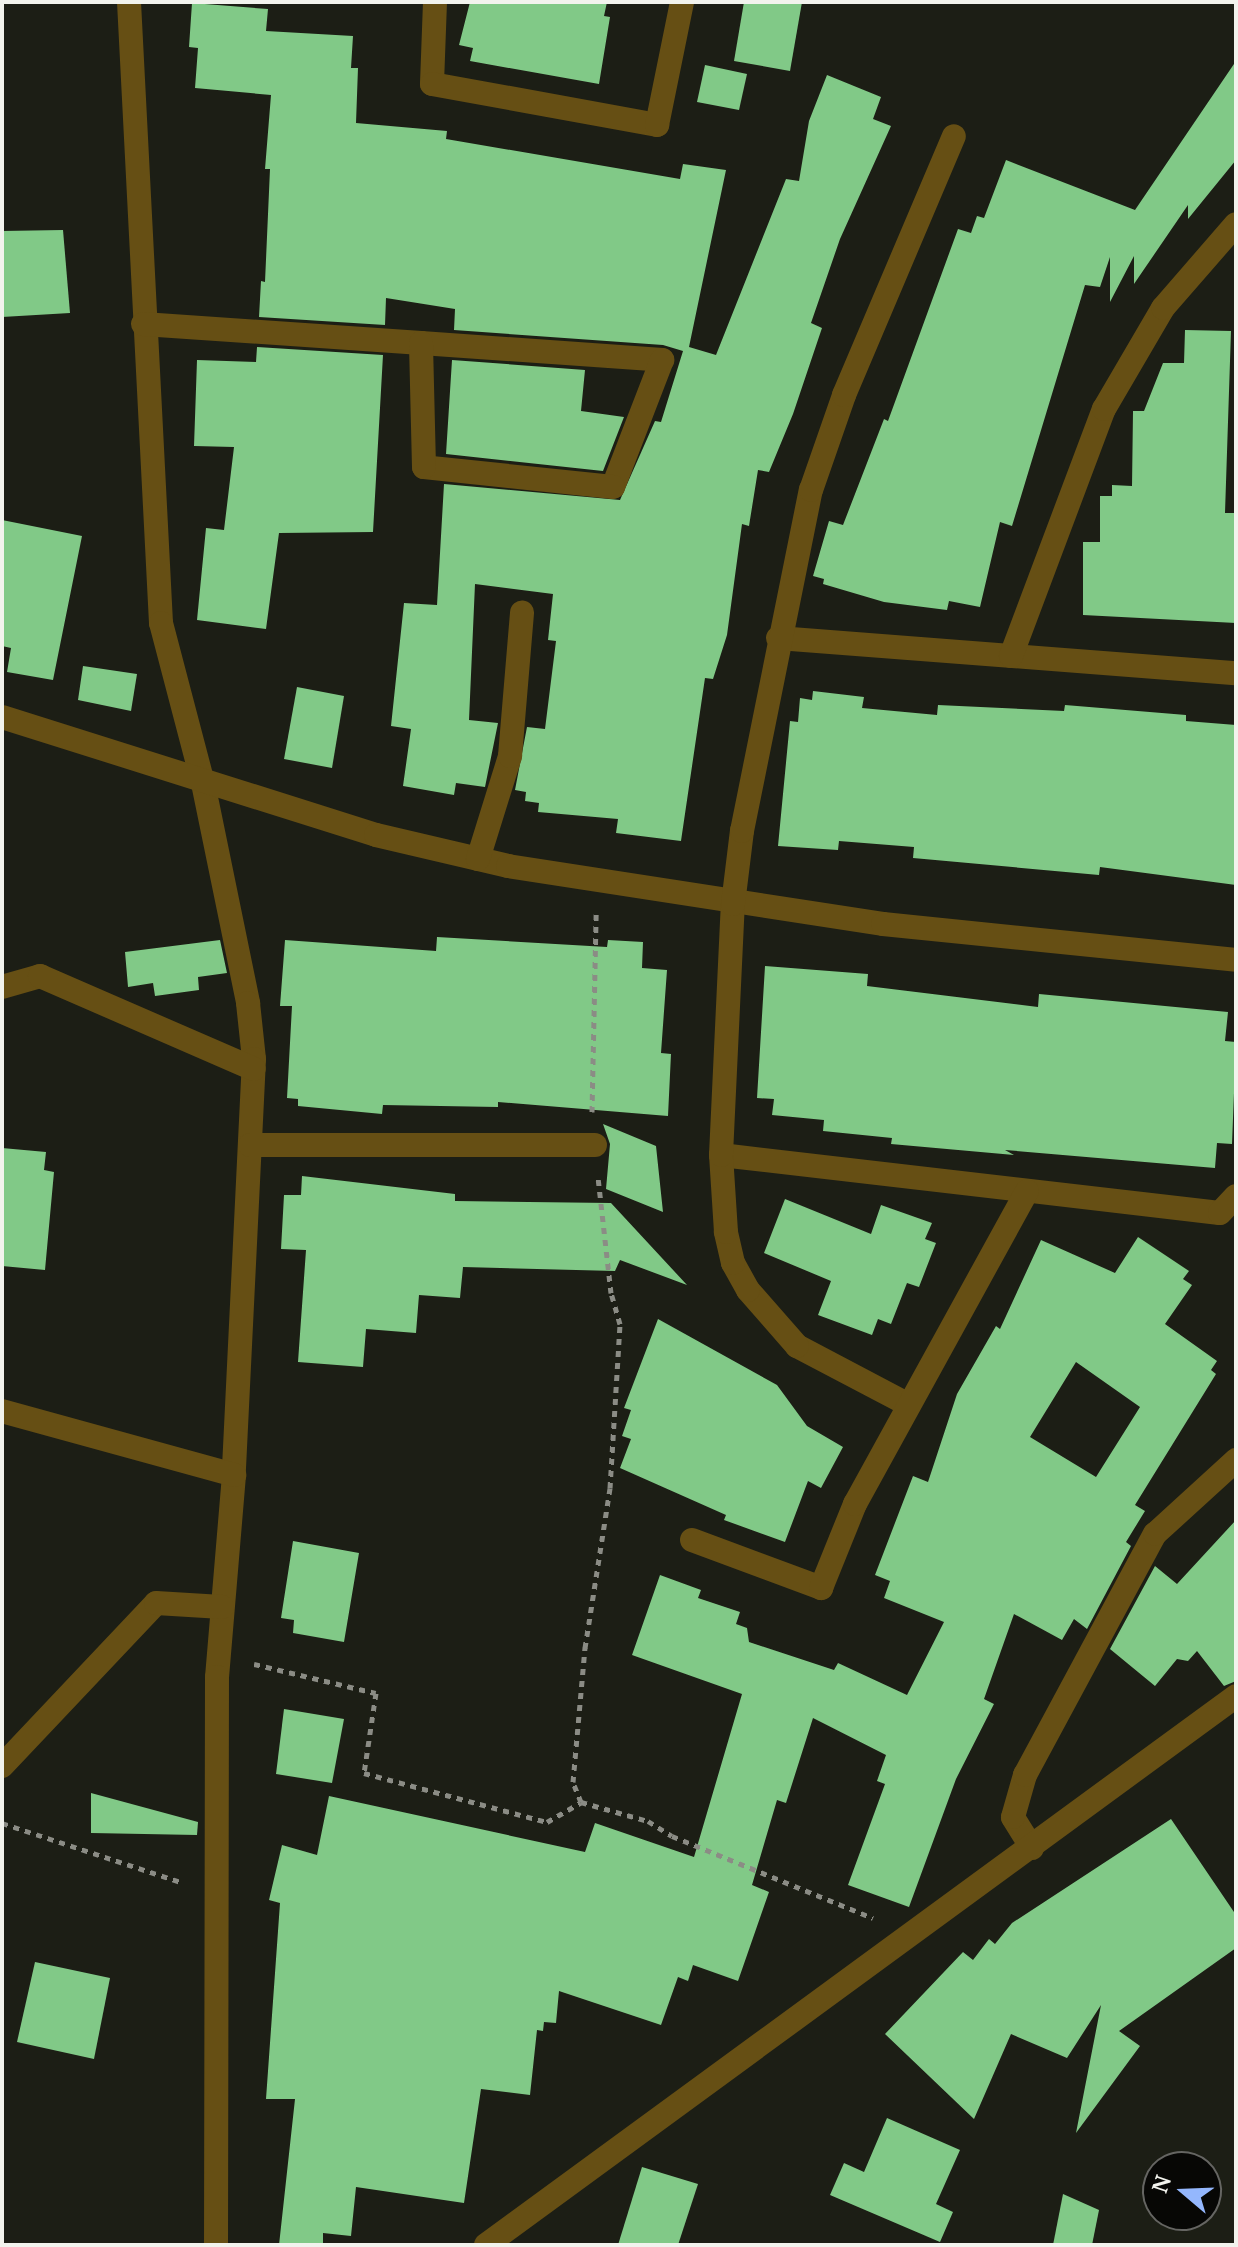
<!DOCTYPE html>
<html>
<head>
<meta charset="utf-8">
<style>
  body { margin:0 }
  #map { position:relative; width:1238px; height:2247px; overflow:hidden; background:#1c1e15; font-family:"PT Serif",serif }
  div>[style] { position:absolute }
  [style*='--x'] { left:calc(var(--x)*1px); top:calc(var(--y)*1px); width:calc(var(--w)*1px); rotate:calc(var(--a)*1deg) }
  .building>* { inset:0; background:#81c987 }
  .path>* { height:5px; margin-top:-2.5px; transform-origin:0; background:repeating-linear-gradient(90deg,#8b8c85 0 6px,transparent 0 12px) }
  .minor>* { height:24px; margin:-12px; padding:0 12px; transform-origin:12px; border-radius:12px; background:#664f14 }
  span { translate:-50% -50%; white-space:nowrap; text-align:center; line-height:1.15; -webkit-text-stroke:8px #070705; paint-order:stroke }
  .frame { position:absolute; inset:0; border:4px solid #f2f3ed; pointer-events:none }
  .north { position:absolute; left:1142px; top:2151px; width:80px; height:80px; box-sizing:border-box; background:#070705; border:2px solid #656562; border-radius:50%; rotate:289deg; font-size:22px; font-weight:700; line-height:32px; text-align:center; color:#f2f3ed }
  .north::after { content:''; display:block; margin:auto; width:28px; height:36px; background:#94b7fd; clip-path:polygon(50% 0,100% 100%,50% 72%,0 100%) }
</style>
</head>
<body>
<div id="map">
  <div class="building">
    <div style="clip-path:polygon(470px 2px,607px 2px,604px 16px,610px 17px,599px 84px,470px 61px,473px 48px,459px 45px)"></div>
    <div style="clip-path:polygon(744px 2px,802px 2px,790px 71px,734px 61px)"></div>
    <div style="clip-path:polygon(192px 3px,268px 9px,266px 31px,353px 36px,351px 68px,358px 68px,356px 123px,447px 131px,446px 139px,680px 179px,683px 164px,726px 170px,689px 347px,716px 355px,786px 179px,799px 181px,809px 121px,827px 75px,881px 97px,873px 119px,891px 126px,840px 239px,811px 323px,822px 328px,793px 414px,769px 472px,758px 470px,749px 526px,742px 524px,727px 635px,713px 679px,705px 678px,681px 841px,616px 833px,618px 819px,538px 812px,539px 803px,525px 801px,526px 792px,515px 790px,527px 727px,545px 729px,556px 641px,548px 640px,553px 594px,475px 584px,469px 720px,498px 723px,485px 787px,456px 783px,454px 795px,403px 786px,411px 729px,391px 726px,404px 603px,437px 605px,444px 484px,620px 500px,655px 421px,661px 422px,683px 351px,663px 345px,454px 330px,455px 309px,386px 298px,385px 325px,259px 317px,261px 281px,265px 282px,270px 169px,265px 169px,271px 95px,195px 88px,198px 48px,189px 47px)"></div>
    <div style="clip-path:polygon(1236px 61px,1236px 160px,1188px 219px,1188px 205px,1134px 284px,1134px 256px,1110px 302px,1110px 257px,1100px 287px,1085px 285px,1012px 526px,1000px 522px,980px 607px,949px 601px,947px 610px,884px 602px,823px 584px,824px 579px,813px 576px,829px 521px,843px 525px,884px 419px,888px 421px,958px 229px,971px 233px,977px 216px,984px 218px,1006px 160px,1135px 210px)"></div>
    <div style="clip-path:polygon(705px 65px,747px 74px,739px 110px,697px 102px)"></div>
    <div style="clip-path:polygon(63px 230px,70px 313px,2px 317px,2px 231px)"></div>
    <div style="clip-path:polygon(1185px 330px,1231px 331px,1225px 513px,1236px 513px,1236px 623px,1083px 615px,1083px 542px,1100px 542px,1100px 496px,1112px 496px,1112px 485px,1132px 486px,1133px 411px,1144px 411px,1163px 363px,1184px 363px)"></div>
    <div style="clip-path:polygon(257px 347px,383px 355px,373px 532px,279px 533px,266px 629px,197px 620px,206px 528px,224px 530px,234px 447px,194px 446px,197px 360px,256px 362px)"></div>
    <div style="clip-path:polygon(452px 360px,585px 370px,581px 411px,624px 417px,603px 471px,446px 454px)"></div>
    <div style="clip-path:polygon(2px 520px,82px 536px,53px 680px,7px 672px,11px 648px,2px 646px)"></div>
    <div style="clip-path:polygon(83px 666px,137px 674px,131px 711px,78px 700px)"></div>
    <div style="clip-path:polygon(297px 687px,344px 696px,332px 768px,284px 759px)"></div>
    <div style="clip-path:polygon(813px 691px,864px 697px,862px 708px,937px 715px,938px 705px,1064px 711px,1065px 705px,1186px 715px,1186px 721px,1236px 725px,1236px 885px,1100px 867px,1099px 875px,913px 858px,914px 847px,839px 841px,838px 850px,778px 846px,790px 721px,798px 722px,800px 698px,812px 700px)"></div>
    <div style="clip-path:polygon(437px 937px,607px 947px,608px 940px,643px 942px,642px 968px,667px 970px,661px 1053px,671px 1054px,668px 1116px,498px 1102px,498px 1107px,383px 1105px,382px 1114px,298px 1106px,298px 1099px,287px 1098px,292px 1006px,280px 1006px,285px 940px,436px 951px)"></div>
    <div style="clip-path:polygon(220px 940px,227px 973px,198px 977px,199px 990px,155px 996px,153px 983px,128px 987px,125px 952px)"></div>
    <div style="clip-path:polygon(765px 966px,868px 974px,867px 986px,1038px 1007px,1039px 994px,1228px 1012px,1225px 1041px,1236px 1042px,1232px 1144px,1217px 1143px,1215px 1168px,1005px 1150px,1014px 1155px,891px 1144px,892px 1138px,823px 1131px,824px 1120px,772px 1115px,774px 1099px,757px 1098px)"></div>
    <div style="clip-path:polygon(603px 1124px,656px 1146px,663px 1212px,606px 1189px,610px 1144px)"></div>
    <div style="clip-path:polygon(2px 1148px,46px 1152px,44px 1170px,54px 1172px,45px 1270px,2px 1266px)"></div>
    <div style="clip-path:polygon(302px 1176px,455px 1194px,455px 1201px,611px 1203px,687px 1285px,620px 1260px,615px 1271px,463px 1267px,460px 1298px,419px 1295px,416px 1333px,366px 1329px,363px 1367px,298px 1362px,306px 1250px,281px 1249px,284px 1195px,301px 1195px)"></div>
    <div style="clip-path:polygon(785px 1199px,871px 1234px,881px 1205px,932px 1223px,925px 1239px,936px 1243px,919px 1287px,907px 1283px,891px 1324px,878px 1319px,872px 1335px,818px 1315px,831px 1281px,764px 1253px)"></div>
    <div style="clip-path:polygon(evenodd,1138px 1237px,1189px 1271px,1183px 1279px,1192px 1285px,1165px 1324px,1217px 1361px,1211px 1370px,1216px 1374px,1135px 1505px,1145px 1511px,1126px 1542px,1131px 1546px,1087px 1629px,1074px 1619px,1062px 1640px,1014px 1614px,984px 1699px,994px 1704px,956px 1779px,909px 1907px,848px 1885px,885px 1784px,877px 1781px,886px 1755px,813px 1718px,786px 1803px,777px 1800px,752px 1885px,769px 1892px,738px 1981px,693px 1965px,688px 1981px,678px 1977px,661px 2025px,559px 1991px,556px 2023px,544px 2022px,543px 2031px,537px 2030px,530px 2095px,481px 2089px,464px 2203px,356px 2187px,351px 2236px,323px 2233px,323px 2245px,279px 2245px,295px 2099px,266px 2099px,280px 1903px,269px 1900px,282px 1845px,317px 1855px,329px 1796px,585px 1852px,595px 1823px,694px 1857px,742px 1694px,632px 1655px,660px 1575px,701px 1590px,698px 1598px,740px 1612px,736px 1624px,747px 1628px,749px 1642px,834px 1670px,838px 1663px,907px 1695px,944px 1622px,884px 1598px,890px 1581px,875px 1575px,913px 1476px,928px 1482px,957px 1394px,996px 1326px,1000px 1329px,1041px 1240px,1115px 1273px,1138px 1237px,1076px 1362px,1140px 1407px,1096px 1477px,1030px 1437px,1076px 1362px)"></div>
    <div style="clip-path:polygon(658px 1319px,777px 1385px,807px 1426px,843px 1447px,821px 1488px,808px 1481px,785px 1542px,724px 1520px,726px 1515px,620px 1468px,631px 1439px,622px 1436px,631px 1410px,624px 1408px)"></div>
    <div style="clip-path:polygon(1236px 1520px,1236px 1681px,1224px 1686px,1197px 1651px,1188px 1661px,1177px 1659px,1155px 1686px,1110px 1649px,1155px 1566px,1177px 1584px)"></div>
    <div style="clip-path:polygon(293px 1541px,359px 1553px,344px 1642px,293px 1633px,294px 1620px,281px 1618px)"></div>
    <div style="clip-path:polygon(284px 1709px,344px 1719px,332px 1783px,276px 1774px)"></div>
    <div style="clip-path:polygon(91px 1793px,198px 1822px,197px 1835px,91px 1833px)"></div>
    <div style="clip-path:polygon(1171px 1819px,1236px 1915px,1236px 1948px,1119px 2031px,1140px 2046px,1076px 2133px,1101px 2005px,1067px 2058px,1011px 2034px,974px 2119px,885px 2034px,963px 1952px,973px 1960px,989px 1939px,995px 1944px,1012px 1923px)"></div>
    <div style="clip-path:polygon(35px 1962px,110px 1978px,94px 2059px,17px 2042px)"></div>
    <div style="clip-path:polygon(887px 2118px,960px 2150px,936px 2204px,953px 2212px,940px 2242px,830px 2195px,844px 2163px,864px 2172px)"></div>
    <div style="clip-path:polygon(642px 2167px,698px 2184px,678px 2245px,618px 2245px)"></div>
    <div style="clip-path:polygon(1063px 2194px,1099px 2210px,1092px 2245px,1053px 2245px)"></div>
  </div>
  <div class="path">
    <div style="--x:592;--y:1112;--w:198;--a:-88.8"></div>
    <div style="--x:254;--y:1664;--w:125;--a:13.4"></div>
    <div style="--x:376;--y:1693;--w:81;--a:98.5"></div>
    <div style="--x:364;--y:1773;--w:189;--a:15"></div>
    <div style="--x:547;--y:1822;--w:39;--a:-30"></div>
    <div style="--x:581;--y:1802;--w:22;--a:-112"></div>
    <div style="--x:573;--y:1782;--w:135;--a:-84.9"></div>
    <div style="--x:585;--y:1648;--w:162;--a:-81.1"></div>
    <div style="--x:610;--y:1488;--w:164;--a:-86.5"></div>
    <div style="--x:620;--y:1324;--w:32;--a:-106"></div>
    <div style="--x:611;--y:1293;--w:116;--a:-96.4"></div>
    <div style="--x:581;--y:1802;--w:70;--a:15.8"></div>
    <div style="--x:648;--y:1821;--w:28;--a:32"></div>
    <div style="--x:672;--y:1836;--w:217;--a:22.2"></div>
    <div style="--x:2;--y:1823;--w:191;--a:18.3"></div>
  </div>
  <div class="minor">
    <div style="--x:129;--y:2;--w:622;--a:87.05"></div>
    <div style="--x:161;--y:623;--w:165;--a:75.3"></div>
    <div style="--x:203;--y:783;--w:225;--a:78.4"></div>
    <div style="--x:248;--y:1003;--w:56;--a:83.9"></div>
    <div style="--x:254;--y:1059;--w:416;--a:92.8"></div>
    <div style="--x:234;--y:1475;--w:203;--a:94.8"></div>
    <div style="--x:217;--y:1677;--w:568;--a:90.1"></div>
    <div style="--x:435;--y:2;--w:82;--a:92.1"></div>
    <div style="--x:432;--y:84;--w:229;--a:10.3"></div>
    <div style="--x:657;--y:125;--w:126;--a:-78.5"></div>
    <div style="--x:143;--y:324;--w:279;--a:3.9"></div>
    <div style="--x:421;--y:343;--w:242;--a:4"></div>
    <div style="--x:662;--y:360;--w:136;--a:111.1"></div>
    <div style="--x:613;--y:487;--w:190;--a:-174"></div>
    <div style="--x:424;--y:467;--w:124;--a:-91.4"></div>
    <div style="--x:778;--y:638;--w:459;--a:4.4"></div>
    <div style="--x:1011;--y:656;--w:264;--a:-69.4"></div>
    <div style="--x:1104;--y:409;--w:117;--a:-59.7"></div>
    <div style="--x:1163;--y:308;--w:111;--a:-49"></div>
    <div style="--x:2;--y:717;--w:392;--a:17.5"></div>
    <div style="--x:376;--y:835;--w:136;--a:13.2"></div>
    <div style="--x:508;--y:866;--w:379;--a:8.8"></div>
    <div style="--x:883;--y:924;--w:355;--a:5.8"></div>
    <div style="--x:478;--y:859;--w:108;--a:-72.7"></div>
    <div style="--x:510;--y:756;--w:144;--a:-85.2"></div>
    <div style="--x:2;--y:987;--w:40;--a:-16"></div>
    <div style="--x:40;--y:976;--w:233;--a:23.5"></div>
    <div style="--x:250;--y:1145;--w:345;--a:0"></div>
    <div style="--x:721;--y:1155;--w:502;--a:6.63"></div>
    <div style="--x:1220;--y:1213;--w:23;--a:-47"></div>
    <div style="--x:909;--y:1405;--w:127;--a:-152.2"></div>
    <div style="--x:797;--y:1346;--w:74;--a:-131.2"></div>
    <div style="--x:748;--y:1290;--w:31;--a:-119"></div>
    <div style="--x:733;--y:1263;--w:32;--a:-103"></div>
    <div style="--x:726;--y:1232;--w:77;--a:-93.7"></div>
    <div style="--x:721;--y:1155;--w:251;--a:-87.3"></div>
    <div style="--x:733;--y:904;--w:74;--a:-83"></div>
    <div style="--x:742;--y:831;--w:348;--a:-78.6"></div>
    <div style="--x:811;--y:490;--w:101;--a:-70.8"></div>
    <div style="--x:844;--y:395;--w:281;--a:-67"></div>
    <div style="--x:2;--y:1411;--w:241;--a:15.4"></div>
    <div style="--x:692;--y:1540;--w:138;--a:20.4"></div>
    <div style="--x:821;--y:1588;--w:91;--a:-68"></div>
    <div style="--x:855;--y:1504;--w:357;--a:-61.2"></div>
    <div style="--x:2;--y:1766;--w:224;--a:-46.6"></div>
    <div style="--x:156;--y:1603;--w:66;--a:3.5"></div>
    <div style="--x:1032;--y:1848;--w:36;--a:-122"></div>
    <div style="--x:1013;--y:1817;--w:44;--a:-74.1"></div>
    <div style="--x:1025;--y:1775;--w:274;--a:-61.7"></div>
    <div style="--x:1155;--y:1534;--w:110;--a:-42.4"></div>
    <div style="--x:486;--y:2245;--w:929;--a:-36.2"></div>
  </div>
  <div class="frame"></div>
  <div class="north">N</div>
</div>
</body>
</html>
